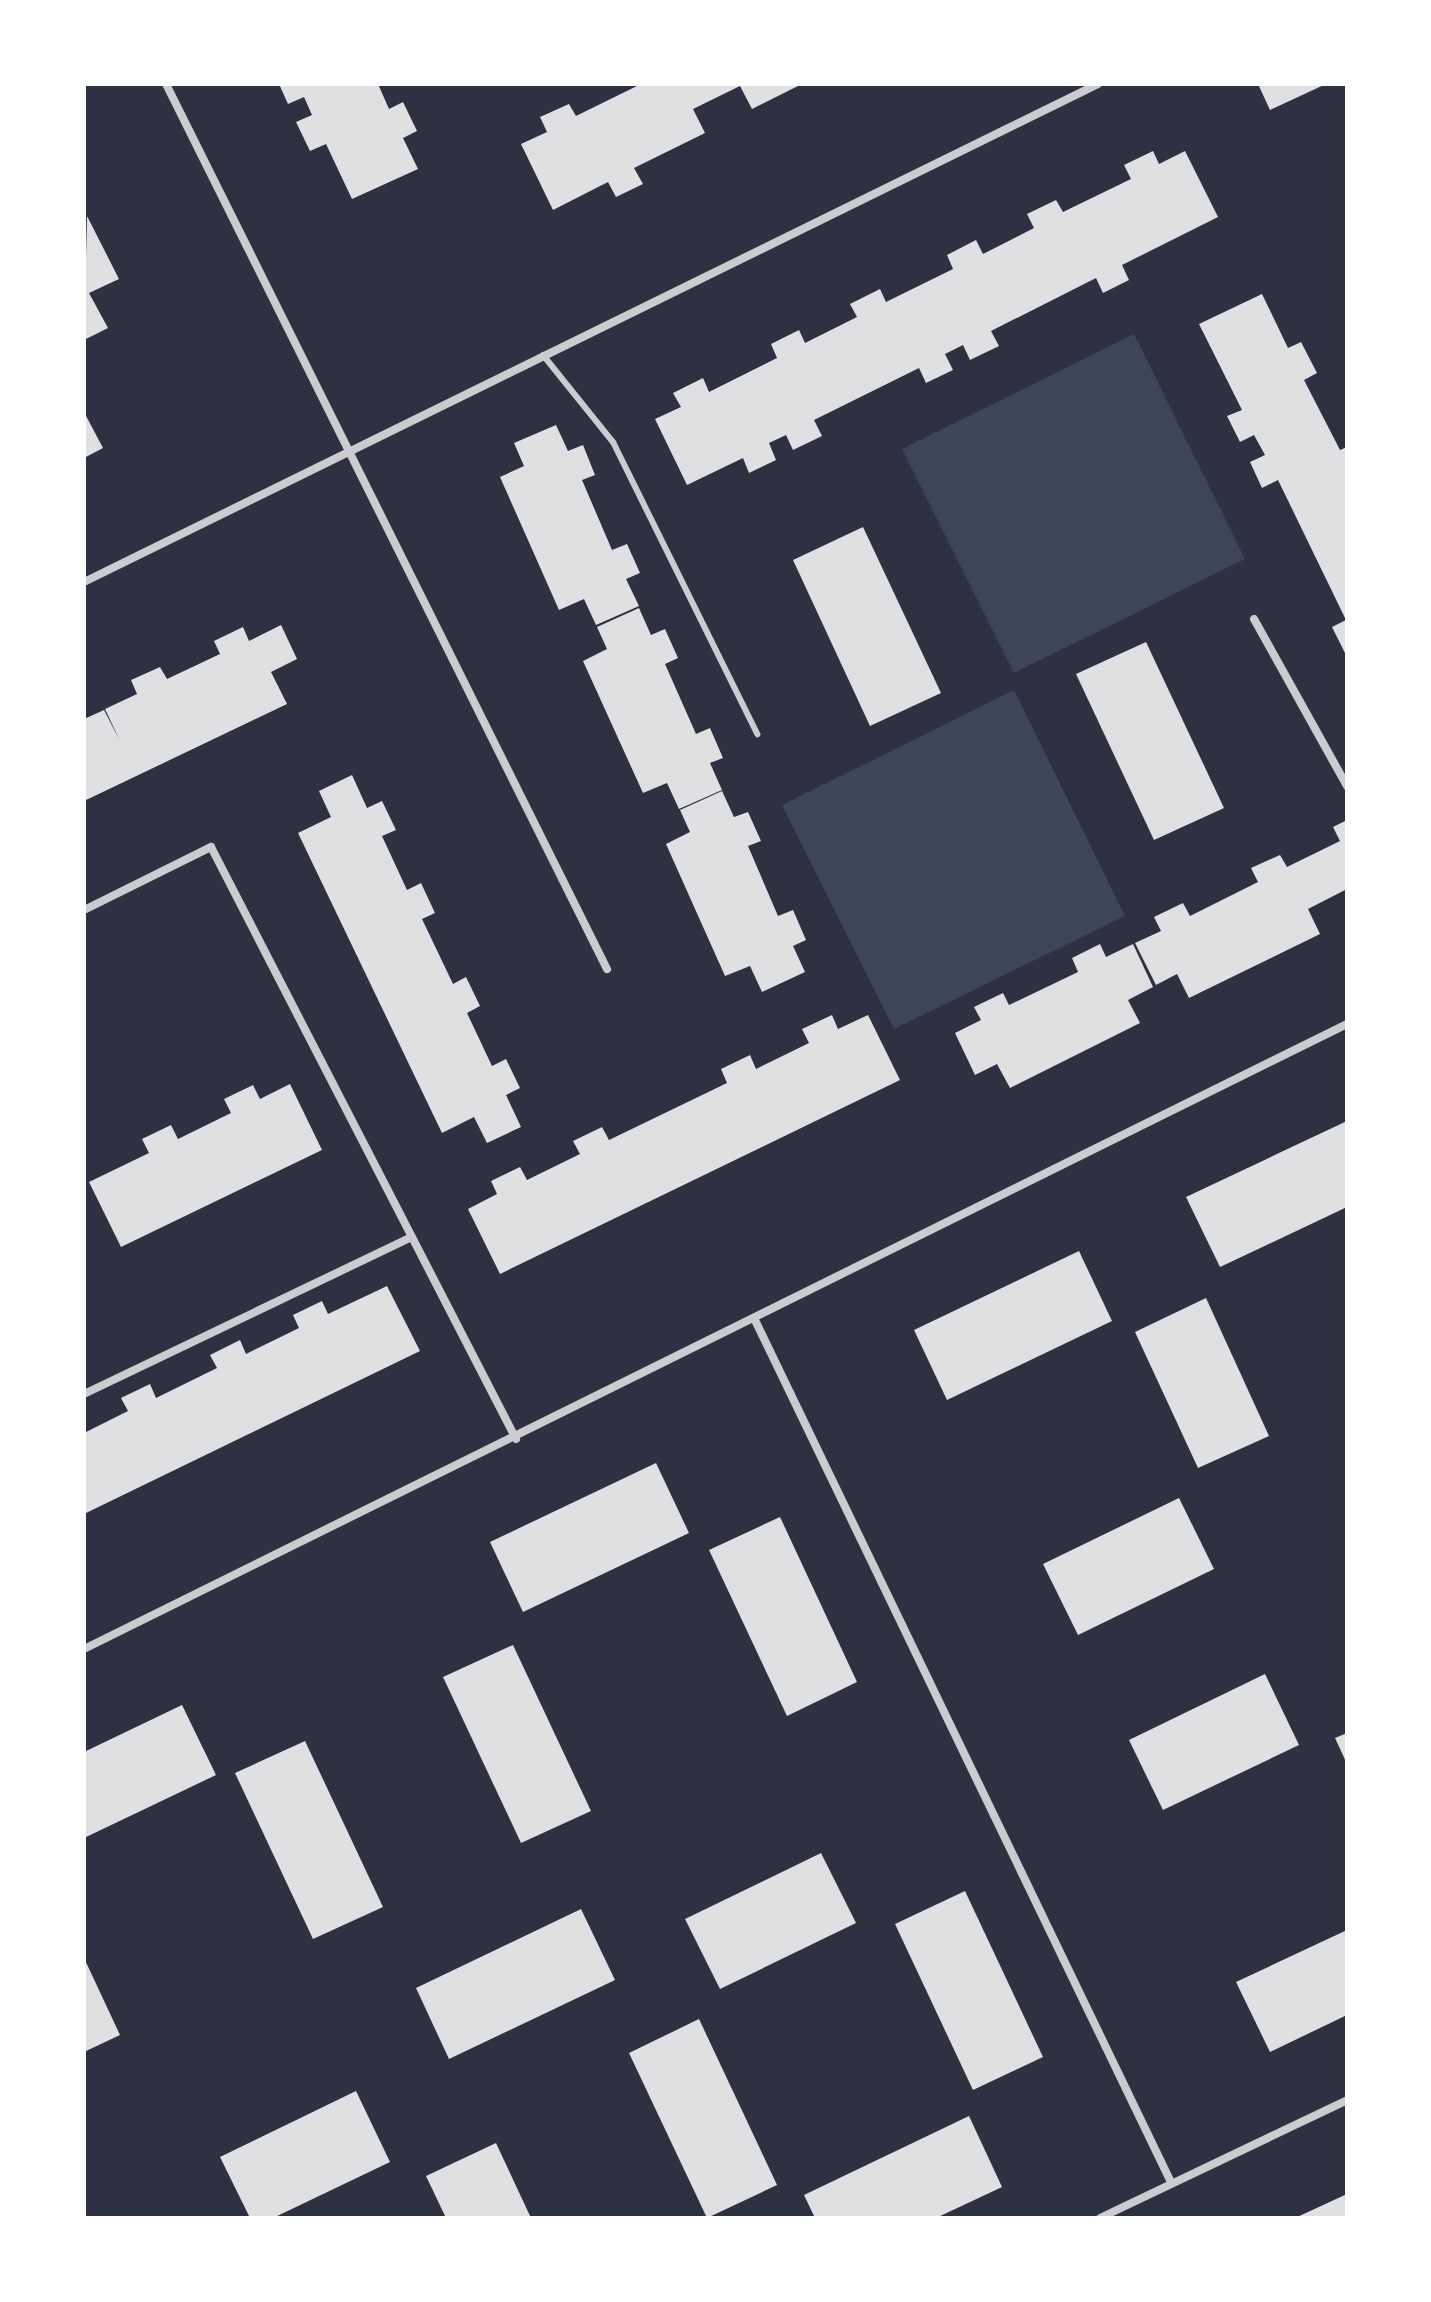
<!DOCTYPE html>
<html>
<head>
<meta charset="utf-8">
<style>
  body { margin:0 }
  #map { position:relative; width:1431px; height:2302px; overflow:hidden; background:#2d3142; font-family:"IBM Plex Sans",sans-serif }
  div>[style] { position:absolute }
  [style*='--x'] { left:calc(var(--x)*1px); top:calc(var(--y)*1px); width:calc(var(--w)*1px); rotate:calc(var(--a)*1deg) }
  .green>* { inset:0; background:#3c4559 }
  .building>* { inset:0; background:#e0e0e3 }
  .service>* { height:6px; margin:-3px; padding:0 3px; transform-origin:3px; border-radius:3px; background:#caccd0 }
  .minor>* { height:8px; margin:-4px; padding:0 4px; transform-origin:4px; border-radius:4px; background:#caccd0 }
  span { translate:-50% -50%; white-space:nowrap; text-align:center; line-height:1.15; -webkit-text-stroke:6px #fff; paint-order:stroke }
  .frame { position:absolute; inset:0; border:86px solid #fff; pointer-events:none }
</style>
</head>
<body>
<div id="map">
  <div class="green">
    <div style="clip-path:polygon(1134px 334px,1245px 559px,1014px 673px,902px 449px)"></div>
    <div style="clip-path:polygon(1014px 690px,1125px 916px,894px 1029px,782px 805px)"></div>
  </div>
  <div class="building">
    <div style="clip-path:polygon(279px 84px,378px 84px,389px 109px,403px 102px,417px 131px,403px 138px,418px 169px,352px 199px,326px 144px,310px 151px,296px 122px,312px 115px,304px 97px,288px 104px)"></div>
    <div style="clip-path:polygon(641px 84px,802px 84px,752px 109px,740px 86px,693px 109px,705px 133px,634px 168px,643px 184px,616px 197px,608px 182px,553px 210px,521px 144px,547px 132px,540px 117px,569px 104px,576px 116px)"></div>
    <div style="clip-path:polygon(1258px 84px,1326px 84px,1270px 110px)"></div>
    <div style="clip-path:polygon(1153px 151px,1159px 164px,1185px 151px,1218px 217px,1122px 265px,1129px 280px,1103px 293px,1096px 278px,991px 331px,999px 346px,970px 360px,963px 345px,945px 354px,953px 370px,926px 383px,919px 368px,814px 420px,822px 436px,793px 450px,786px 435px,769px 443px,776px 460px,749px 473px,743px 458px,687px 485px,655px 419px,681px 407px,673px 393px,703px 378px,709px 392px,777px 358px,771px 344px,799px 330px,805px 343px,857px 317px,850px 304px,880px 289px,886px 302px,953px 269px,947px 255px,976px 240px,983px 254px,1034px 228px,1027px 214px,1056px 200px,1063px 212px,1131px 179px,1124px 165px)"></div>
    <div style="clip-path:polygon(87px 216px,119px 279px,89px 293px,108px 328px,84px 340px)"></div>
    <div style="clip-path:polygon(1262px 294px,1288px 348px,1301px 342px,1317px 373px,1304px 380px,1340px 450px,1347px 447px,1347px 657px,1332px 627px,1346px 620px,1278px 480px,1262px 488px,1250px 462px,1265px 455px,1254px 435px,1240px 442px,1227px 416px,1242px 410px,1199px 324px)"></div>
    <div style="clip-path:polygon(84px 412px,103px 448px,84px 458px)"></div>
    <div style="clip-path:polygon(556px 425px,568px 451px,583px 445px,595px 475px,582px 480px,612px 550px,627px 544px,640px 573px,626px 579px,639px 606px,596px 625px,584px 599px,559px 610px,500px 477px,524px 466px,514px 443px)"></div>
    <div style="clip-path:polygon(863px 527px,941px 693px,870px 726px,793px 560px)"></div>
    <div style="clip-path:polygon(639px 608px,651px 635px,665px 629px,678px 658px,665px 664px,696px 734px,710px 728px,723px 758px,710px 763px,722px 790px,679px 809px,667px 783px,643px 793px,583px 661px,607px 649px,597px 627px)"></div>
    <div style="clip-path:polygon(281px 625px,297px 659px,271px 672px,287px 704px,84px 801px,84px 719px,104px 710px,120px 741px,105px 709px,137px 694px,131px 680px,160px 667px,167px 679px,220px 654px,214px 641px,243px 627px,249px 641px)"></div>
    <div style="clip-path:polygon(1146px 642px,1224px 808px,1154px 840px,1076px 674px)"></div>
    <div style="clip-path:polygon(352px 775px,367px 808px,382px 801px,396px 830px,382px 836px,407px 890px,421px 883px,435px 913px,422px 919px,453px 984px,466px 977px,480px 1006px,467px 1013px,492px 1066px,506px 1059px,520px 1088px,506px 1095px,521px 1127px,487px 1143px,474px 1117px,442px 1133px,298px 833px,331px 817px,319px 791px)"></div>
    <div style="clip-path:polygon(722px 791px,734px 817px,748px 812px,761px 841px,748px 846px,778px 916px,793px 910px,806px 940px,793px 946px,805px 972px,762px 992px,750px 966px,725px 976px,666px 844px,690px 832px,680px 810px)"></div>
    <div style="clip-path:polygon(1347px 820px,1347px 889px,1308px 909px,1320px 934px,1189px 998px,1177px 974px,1156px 985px,1135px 943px,1161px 931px,1154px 917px,1183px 903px,1190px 916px,1258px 882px,1251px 868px,1280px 855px,1287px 867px,1340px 841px,1333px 827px)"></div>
    <div style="clip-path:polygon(1100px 944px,1106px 957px,1133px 944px,1153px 987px,1128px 1000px,1140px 1023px,1010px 1088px,997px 1064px,975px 1075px,955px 1033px,981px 1020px,974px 1007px,1003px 993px,1009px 1005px,1078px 972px,1072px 958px)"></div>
    <div style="clip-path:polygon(832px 1015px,838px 1029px,868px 1015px,900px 1080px,500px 1274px,468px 1209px,497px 1194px,491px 1181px,520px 1167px,527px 1180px,580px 1154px,573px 1141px,602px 1127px,609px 1140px,727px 1083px,721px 1069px,750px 1055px,756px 1069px,809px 1043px,802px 1029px)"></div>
    <div style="clip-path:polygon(290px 1084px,322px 1150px,121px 1247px,89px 1182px,149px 1153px,142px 1139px,171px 1125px,178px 1139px,231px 1113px,224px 1099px,253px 1085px,260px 1099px)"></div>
    <div style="clip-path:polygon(1347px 1121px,1347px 1207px,1220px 1267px,1186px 1197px)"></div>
    <div style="clip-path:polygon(1079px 1251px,1112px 1321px,947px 1400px,914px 1330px)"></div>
    <div style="clip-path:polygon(387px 1286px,420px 1351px,84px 1514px,84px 1433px,128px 1411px,121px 1398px,150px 1384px,156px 1398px,217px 1368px,210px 1355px,240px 1340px,246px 1354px,299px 1328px,293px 1315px,322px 1301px,328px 1314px)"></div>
    <div style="clip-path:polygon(1206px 1298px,1269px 1436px,1198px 1468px,1135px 1332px)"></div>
    <div style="clip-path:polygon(656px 1463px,689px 1533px,523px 1612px,490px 1542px)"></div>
    <div style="clip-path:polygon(1179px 1498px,1214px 1569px,1078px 1635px,1043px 1564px)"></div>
    <div style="clip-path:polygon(780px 1517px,857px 1682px,787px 1716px,709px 1550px)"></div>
    <div style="clip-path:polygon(513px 1645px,591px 1811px,521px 1843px,443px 1677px)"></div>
    <div style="clip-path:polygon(1265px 1674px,1299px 1745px,1163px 1810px,1129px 1740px)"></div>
    <div style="clip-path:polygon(182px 1705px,216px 1775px,84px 1838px,84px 1752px)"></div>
    <div style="clip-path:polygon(1347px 1733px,1347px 1764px,1335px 1738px)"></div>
    <div style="clip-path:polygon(305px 1741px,383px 1907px,313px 1939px,235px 1773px)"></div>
    <div style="clip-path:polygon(821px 1853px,856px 1923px,720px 1989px,685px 1919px)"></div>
    <div style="clip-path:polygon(965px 1891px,1043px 2057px,973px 2090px,895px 1924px)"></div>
    <div style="clip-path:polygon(581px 1909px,615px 1980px,449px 2059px,416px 1988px)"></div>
    <div style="clip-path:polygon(1347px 1930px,1347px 2015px,1270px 2052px,1236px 1982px)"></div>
    <div style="clip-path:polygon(84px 1958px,120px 2035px,84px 2052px)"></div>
    <div style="clip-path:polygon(699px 2019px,777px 2185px,707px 2218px,629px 2053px)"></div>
    <div style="clip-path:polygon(356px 2091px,390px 2162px,273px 2218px,250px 2218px,220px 2157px)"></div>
    <div style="clip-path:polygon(969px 2116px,1002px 2187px,936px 2218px,815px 2218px,804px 2195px)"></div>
    <div style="clip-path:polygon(496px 2143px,531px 2218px,446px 2218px,426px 2176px)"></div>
    <div style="clip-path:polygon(1347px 2194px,1347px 2218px,1295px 2218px)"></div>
  </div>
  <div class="service">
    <div style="--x:543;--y:355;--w:112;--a:51.2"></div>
    <div style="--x:613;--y:442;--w:326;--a:63.7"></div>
  </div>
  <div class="minor">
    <div style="--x:166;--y:84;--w:989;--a:63.51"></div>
    <div style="--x:84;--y:582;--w:1130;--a:-26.16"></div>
    <div style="--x:1254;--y:619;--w:191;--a:60.9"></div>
    <div style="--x:84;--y:910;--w:142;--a:-26.4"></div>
    <div style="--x:211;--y:847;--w:666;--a:62.74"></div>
    <div style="--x:754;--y:1318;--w:959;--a:64.24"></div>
    <div style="--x:84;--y:1394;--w:363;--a:-25.6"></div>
    <div style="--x:84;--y:1649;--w:1409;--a:-26.33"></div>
    <div style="--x:1100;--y:2218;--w:274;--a:-25.5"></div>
  </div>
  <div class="frame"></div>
</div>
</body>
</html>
